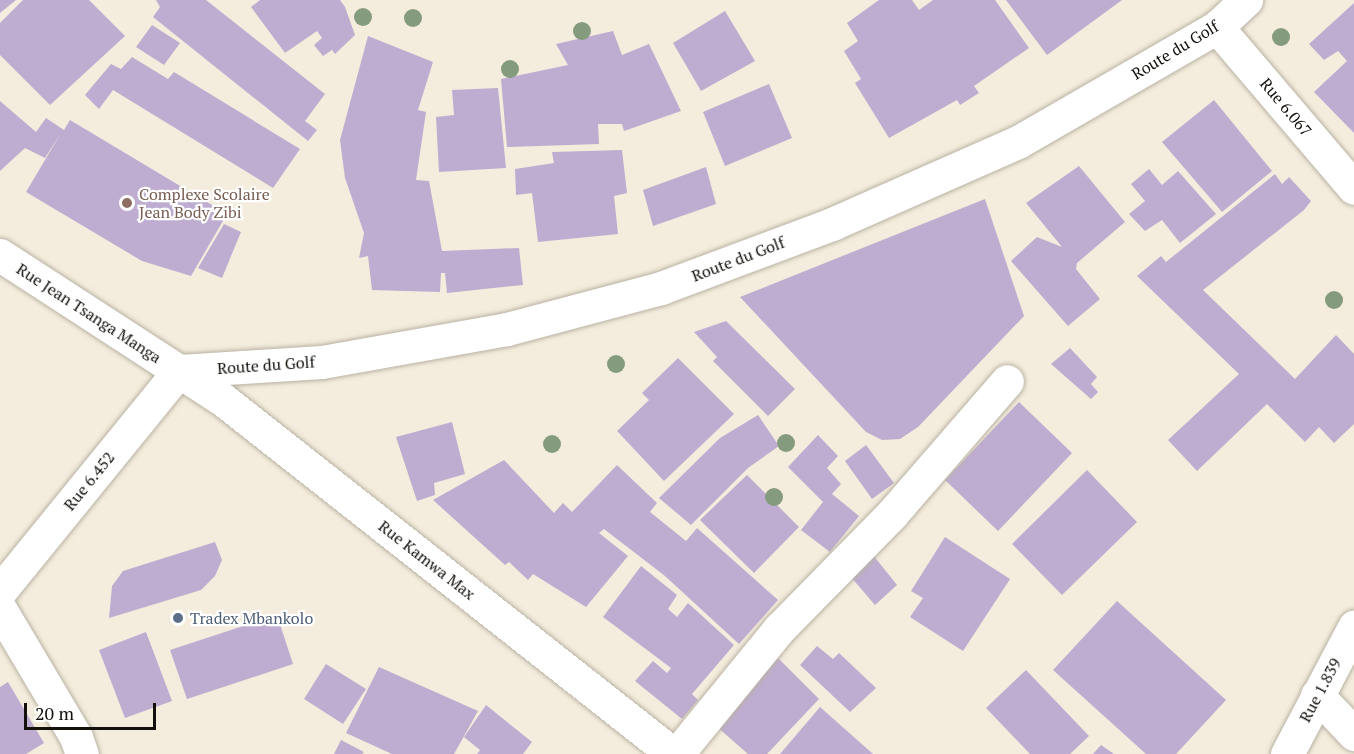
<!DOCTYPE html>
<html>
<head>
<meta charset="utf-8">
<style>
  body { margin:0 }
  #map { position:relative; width:1354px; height:754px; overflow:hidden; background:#f4eddd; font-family:"PT Serif",serif }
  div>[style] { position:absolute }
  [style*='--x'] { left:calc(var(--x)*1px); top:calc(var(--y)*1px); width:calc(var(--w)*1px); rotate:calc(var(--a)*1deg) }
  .building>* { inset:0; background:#beadd1 }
  .roads { filter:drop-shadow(0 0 2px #b9b2a3) drop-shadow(0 0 2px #b9b2a3) }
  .street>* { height:33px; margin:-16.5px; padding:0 16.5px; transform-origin:16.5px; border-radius:16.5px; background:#fff }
  .secondary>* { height:33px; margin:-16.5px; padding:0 16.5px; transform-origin:16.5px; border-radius:16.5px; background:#fff }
  .trees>* { width:18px; height:18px; margin:-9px; border-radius:50%; background:#859b7d }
  .dots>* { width:16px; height:16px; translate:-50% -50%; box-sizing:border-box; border:3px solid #fff; border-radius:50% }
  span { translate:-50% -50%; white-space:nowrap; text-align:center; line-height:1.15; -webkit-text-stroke:4.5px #fff; paint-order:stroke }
  .street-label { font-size:16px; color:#13100b }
  .education-label { font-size:16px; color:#785e54 }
  .left { translate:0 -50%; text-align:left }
  .service-label { font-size:16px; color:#4e5e75 }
  .scale { position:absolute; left:24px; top:703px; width:132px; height:27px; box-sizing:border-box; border:3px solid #13100b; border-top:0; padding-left:8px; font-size:18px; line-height:21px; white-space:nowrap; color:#13100b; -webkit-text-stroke:4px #fff; paint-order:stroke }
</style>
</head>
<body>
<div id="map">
  <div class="building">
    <div style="clip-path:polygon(0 0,16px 0,0 13px)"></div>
    <div style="clip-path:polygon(23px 0,89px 0,125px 36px,50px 105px,0 55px,0 23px)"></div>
    <div style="clip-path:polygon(156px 0,206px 0,325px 94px,305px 121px,317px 130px,308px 141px,153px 17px,160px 7px)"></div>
    <div style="clip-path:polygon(260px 0,340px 0,345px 7px,355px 35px,335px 54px,332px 50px,323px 56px,314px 45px,322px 38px,317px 31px,285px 53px,251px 7px)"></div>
    <div style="clip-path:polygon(879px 0,912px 0,919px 10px,933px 0,995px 0,1029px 48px,974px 86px,979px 93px,960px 105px,957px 100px,889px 138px,855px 83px,861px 79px,844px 51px,858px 41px,847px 23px)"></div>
    <div style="clip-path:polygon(1006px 0,1122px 0,1047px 55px)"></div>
    <div style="clip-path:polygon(1354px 3px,1354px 133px,1314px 92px,1347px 61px,1338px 51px,1324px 60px,1309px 44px)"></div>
    <div style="clip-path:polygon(725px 11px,755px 61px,701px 91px,673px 43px)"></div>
    <div style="clip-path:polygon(152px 25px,180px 43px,164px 65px,136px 47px)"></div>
    <div style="clip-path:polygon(613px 31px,622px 55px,649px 44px,681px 111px,624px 131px,622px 124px,598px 124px,599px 144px,507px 147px,501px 79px,568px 65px,556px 44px)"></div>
    <div style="clip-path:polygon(368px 36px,433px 62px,418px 110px,426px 112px,416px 180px,429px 181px,442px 251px,519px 248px,523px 285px,447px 293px,445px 273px,441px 273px,440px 292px,372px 290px,368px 256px,359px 258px,364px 233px,345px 178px,340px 140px)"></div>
    <div style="clip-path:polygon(132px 57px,168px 79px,174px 72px,300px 149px,273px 188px,113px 90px,99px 109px,85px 95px,111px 64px,121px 69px)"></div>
    <div style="clip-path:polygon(769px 84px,792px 138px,725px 166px,703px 112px)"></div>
    <div style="clip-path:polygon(498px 88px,506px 168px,439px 172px,436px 117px,454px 115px,452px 90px)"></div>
    <div style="clip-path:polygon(1214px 100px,1272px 171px,1222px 212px,1162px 142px)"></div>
    <div style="clip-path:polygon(0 101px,36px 132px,46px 118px,64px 130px,70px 120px,227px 214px,191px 276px,142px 261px,26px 192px,61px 133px,45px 158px,25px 148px,0 171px)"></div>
    <div style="clip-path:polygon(622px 150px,627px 193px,614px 196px,618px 234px,538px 242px,532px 193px,516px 195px,515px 169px,554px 163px,552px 152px)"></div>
    <div style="clip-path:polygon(1079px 166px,1125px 222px,1077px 263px,1076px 269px,1100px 299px,1068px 326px,1011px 261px,1037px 237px,1062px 247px,1026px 203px)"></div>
    <div style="clip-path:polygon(706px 167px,716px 204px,653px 226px,643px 190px)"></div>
    <div style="clip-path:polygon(1149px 169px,1162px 185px,1178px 171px,1216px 214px,1180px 243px,1162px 220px,1145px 231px,1129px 214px,1145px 201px,1131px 184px)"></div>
    <div style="clip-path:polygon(1275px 174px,1282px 184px,1289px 177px,1311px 201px,1304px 210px,1203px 290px,1295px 379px,1336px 335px,1354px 354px,1354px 424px,1334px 443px,1319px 427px,1305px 442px,1267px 404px,1197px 471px,1168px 440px,1239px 374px,1137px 276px,1161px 256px,1166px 262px)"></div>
    <div style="clip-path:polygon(985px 199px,1024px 316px,918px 427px,900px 439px,882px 440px,866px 432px,740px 297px)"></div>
    <div style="clip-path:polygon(224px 224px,241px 232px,222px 278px,198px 268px)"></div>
    <div style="clip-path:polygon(726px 321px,795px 389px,768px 416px,713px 361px,717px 357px,694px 332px)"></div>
    <div style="clip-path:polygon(1070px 348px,1097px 377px,1091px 384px,1098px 392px,1091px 399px,1051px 364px)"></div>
    <div style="clip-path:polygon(678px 358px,734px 414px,664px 481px,617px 431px,649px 400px,642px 393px)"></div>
    <div style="clip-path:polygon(1019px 402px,1072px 453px,998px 531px,945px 480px)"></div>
    <div style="clip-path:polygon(758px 415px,779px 446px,748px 468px,691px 525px,659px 498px,720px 438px)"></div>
    <div style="clip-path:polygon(452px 422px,465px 474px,434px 483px,435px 495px,417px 501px,396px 437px)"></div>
    <div style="clip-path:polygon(818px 435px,838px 456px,827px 468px,841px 484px,832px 494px,859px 516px,830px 552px,801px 530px,823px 502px,788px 467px)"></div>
    <div style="clip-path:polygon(866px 445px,894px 483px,872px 499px,845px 461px)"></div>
    <div style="clip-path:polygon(504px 460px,554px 513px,563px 503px,572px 512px,617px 465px,657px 503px,650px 512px,686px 541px,697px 528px,778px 600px,739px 644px,665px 576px,604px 529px,599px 533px,628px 556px,586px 607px,533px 574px,528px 580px,509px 562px,505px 565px,433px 500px)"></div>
    <div style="clip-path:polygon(1087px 470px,1137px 522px,1062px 595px,1012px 544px)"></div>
    <div style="clip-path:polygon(747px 475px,799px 527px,754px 573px,700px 520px)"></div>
    <div style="clip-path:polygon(945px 537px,1010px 579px,963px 651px,910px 617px,923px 598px,911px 591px)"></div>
    <div style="clip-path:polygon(215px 542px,222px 560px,215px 576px,201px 590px,109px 618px,112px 586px,123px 571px)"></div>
    <div style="clip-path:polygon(869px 550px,897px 585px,875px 605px,844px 569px)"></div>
    <div style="clip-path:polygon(641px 566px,677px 595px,668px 609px,677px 617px,688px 603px,734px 645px,692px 694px,698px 700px,682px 719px,635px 681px,653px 661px,667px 673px,671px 668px,603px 617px)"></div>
    <div style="clip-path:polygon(1117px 601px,1226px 700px,1176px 754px,1146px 754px,1053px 670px)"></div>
    <div style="clip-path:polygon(277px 615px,293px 664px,187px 699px,170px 650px)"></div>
    <div style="clip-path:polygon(146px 632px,172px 701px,125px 718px,99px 650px)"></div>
    <div style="clip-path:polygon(817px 646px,833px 659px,839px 653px,876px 688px,850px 712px,800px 665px)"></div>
    <div style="clip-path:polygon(778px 658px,819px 699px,767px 754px,748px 754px,716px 726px)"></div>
    <div style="clip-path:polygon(326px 664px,366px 689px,343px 724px,304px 699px)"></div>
    <div style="clip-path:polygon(379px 667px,478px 711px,454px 754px,392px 754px,346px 733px)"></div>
    <div style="clip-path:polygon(1026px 670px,1089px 736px,1070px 754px,1030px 754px,986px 708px)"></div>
    <div style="clip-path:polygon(8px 682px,44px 743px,26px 754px,0 754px,0 687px)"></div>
    <div style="clip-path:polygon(486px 705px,532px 742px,523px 754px,477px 754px,480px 750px,464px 737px)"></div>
    <div style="clip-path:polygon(820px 707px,873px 754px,780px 754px)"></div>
    <div style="clip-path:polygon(341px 740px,364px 752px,362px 754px,334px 754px)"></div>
    <div style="clip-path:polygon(1101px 745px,1114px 754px,1093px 754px)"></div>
  </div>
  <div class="roads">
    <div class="street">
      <div style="--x:1217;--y:27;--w:211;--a:49.6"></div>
      <div style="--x:0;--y:591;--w:284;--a:-50.9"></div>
      <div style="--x:0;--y:609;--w:149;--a:59.3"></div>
      <div style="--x:76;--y:737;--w:18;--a:71"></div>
      <div style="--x:1317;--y:695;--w:54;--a:46.5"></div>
      <div style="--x:677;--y:754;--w:161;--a:-50.8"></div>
      <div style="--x:779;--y:629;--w:160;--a:-45.5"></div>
      <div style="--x:891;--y:515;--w:177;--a:-49.1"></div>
      <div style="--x:1287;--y:754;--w:144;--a:-62.2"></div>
    </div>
    <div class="secondary">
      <div style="--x:0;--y:255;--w:265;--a:33"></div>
      <div style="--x:222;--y:399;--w:574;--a:38.21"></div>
      <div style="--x:179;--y:371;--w:143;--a:-3.6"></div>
      <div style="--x:322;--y:362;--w:188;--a:-10.1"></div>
      <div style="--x:507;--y:329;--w:159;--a:-14.9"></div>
      <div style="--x:661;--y:288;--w:183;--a:-20.5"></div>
      <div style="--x:832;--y:224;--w:203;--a:-23.8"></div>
      <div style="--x:1018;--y:142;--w:230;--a:-30"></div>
      <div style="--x:1217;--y:27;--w:40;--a:-43"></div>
    </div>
  </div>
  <div class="trees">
    <div style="left:363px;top:17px"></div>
    <div style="left:413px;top:18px"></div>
    <div style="left:582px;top:31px"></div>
    <div style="left:1281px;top:37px"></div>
    <div style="left:510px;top:69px"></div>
    <div style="left:1334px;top:300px"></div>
    <div style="left:616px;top:364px"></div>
    <div style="left:786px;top:443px"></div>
    <div style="left:552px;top:444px"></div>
    <div style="left:774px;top:497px"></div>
  </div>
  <div class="dots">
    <div style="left:127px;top:203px;background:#8d6e63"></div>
    <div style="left:178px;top:618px;background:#5c6f8a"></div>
  </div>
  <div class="street-label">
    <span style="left:1175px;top:50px;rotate:-31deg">Route du Golf</span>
    <span style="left:1286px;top:107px;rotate:50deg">Rue 6.067</span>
    <span style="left:738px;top:259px;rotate:-21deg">Route du Golf</span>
    <span style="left:89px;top:313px;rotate:33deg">Rue Jean Tsanga Manga</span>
    <span style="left:266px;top:365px;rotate:-4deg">Route du Golf</span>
    <span style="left:89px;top:481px;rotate:-51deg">Rue 6.452</span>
    <span style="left:427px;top:560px;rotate:38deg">Rue Kamwa Max</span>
    <span style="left:1320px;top:690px;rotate:-62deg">Rue 1.839</span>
  </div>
  <div class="education-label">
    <span class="left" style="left:139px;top:203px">Complexe Scolaire<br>Jean Body Zibi</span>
  </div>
  <div class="service-label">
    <span class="left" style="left:190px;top:618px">Tradex Mbankolo</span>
  </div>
  <div class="scale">20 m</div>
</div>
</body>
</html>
